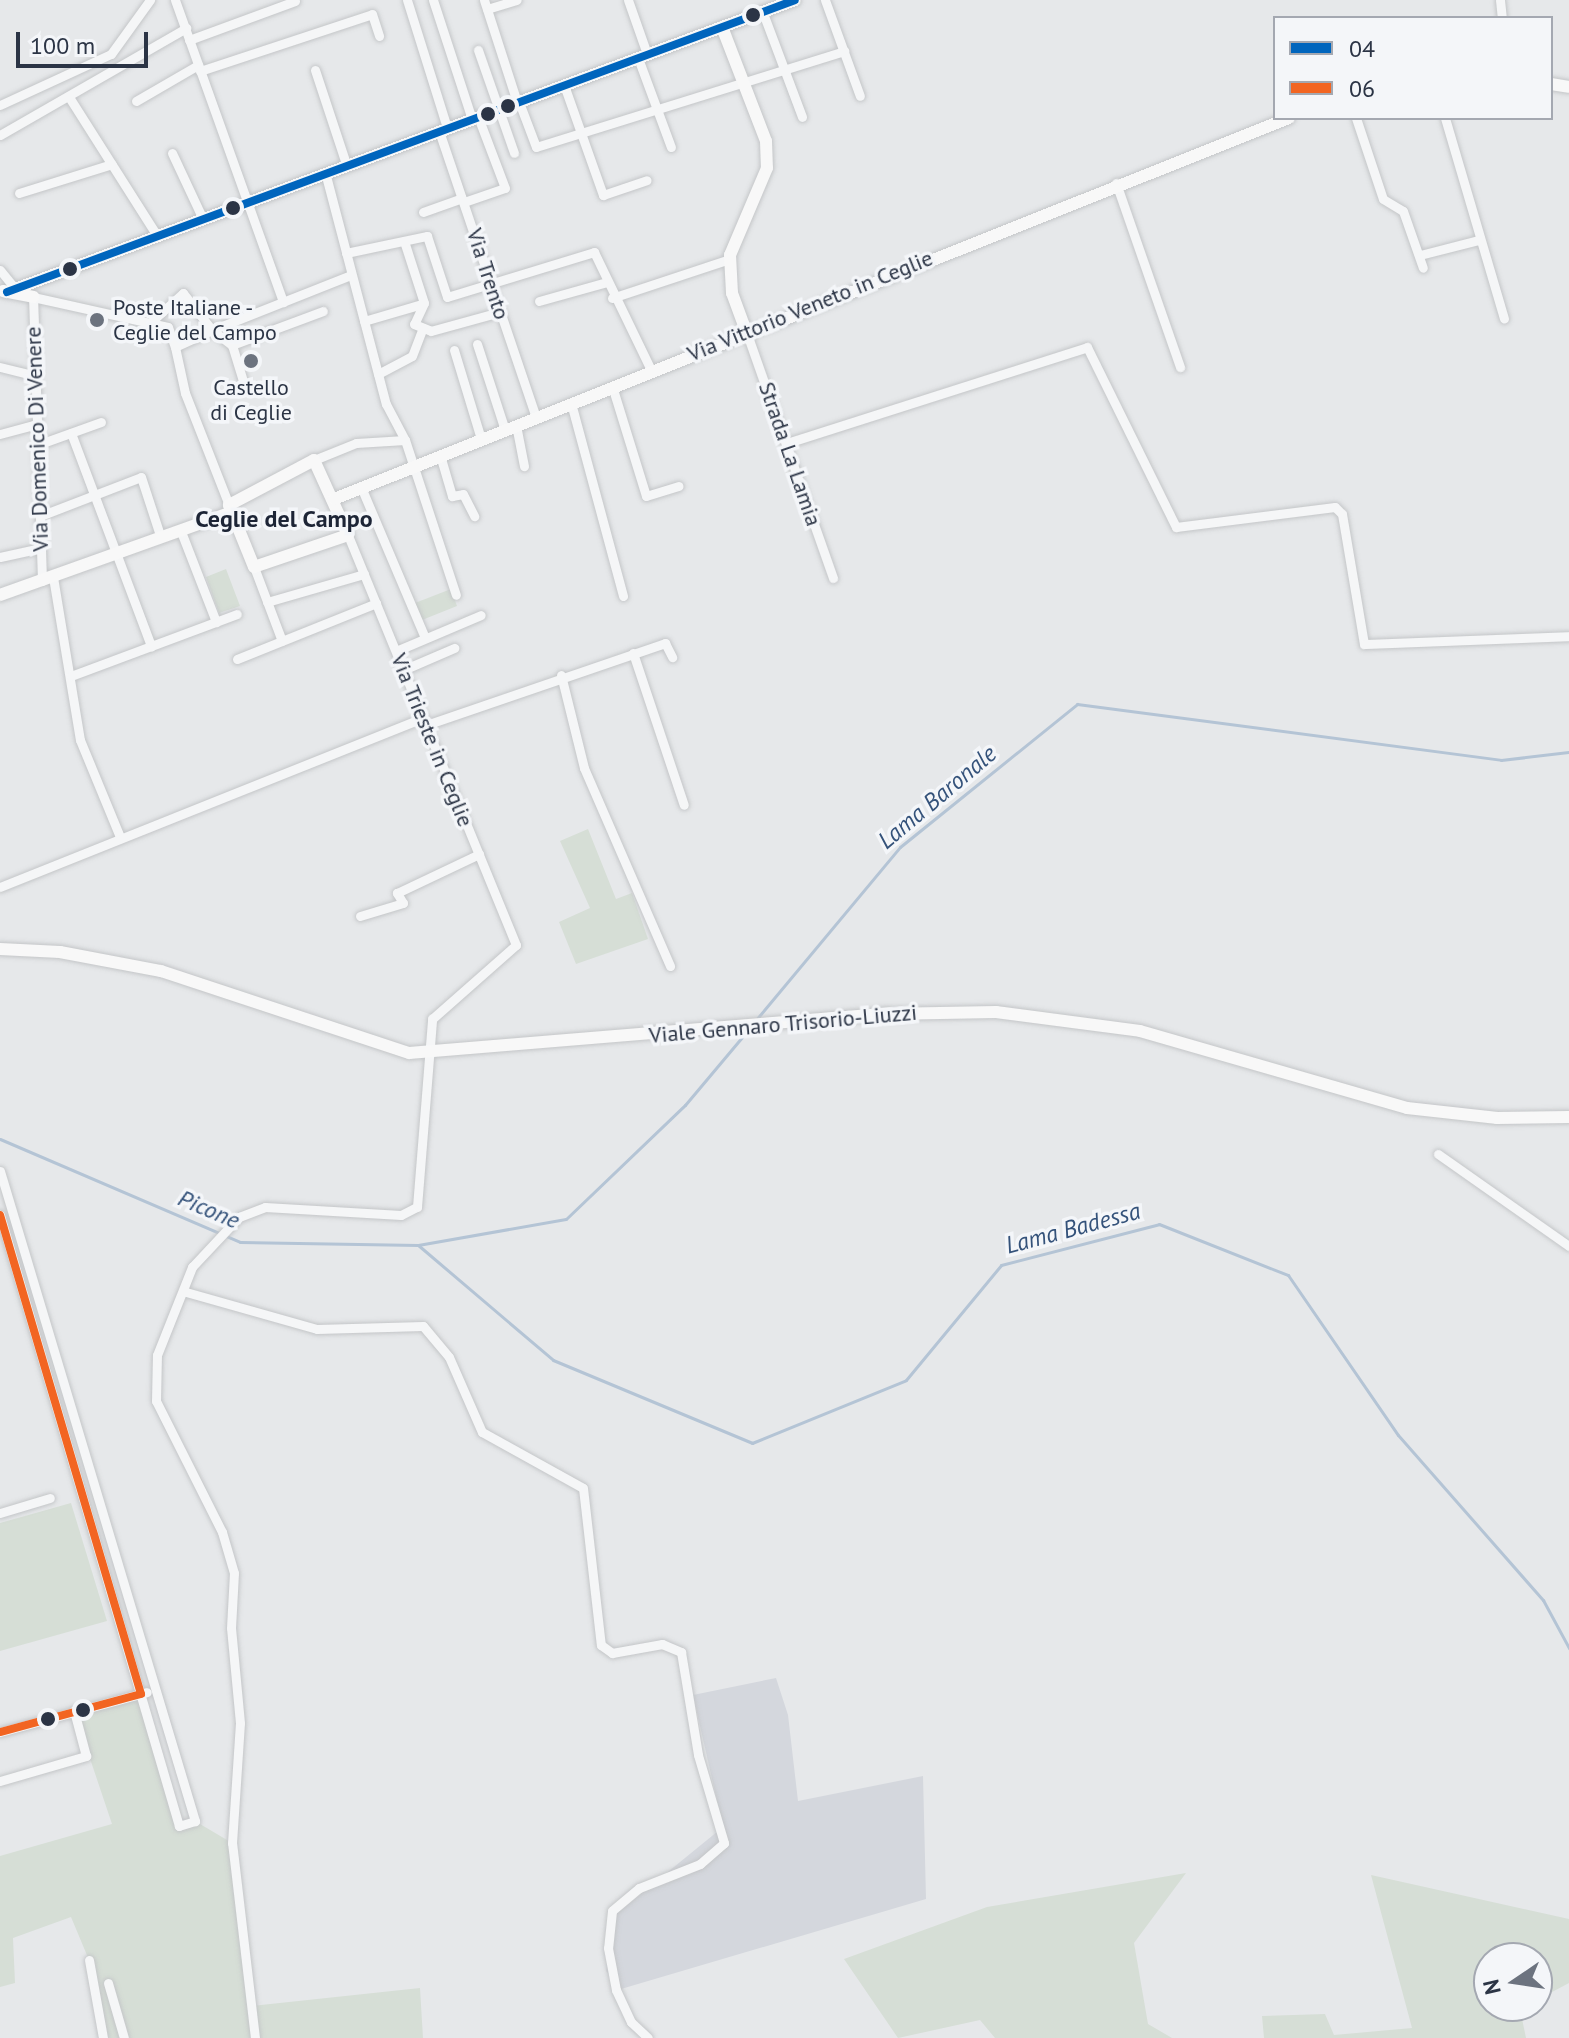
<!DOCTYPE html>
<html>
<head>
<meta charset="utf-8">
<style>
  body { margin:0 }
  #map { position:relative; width:1569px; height:2038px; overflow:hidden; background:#e6e8ea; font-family:"PT Sans",sans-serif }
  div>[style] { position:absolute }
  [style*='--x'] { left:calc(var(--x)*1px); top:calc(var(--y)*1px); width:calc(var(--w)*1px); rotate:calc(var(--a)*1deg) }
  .built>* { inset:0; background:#d4d7dd }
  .green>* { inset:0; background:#d6ded6 }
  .stream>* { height:3px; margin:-1.5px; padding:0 1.5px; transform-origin:1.5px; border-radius:1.5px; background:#b4c4d5 }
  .roads { filter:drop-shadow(0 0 2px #c4c6c8) drop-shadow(0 0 2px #c4c6c8) }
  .street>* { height:9px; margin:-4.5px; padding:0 4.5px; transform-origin:4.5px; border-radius:4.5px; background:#f5f6f7 }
  .secondary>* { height:12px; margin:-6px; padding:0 6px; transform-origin:6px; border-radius:6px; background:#f8f8f8 }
  .bus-1>* { height:8px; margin:-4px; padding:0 4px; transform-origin:4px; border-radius:4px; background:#0065bd }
  .bus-2>* { height:8px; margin:-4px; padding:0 4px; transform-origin:4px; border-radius:4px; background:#f26522 }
  .dots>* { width:22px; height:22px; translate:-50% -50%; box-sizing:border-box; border:4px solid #f4f6f9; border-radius:50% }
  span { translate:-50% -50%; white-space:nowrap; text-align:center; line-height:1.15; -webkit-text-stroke:7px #f4f6f9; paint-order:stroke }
  .street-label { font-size:22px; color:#2b3445 }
  .poi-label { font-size:22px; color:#2b3445 }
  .left { translate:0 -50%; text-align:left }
  .neighbourhood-label { font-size:24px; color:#1d2536; font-weight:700 }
  .water-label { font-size:24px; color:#34527a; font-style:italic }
  .legend { position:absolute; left:1273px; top:16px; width:280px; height:104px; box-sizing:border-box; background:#f4f6f9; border:2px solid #a4a8b1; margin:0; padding:10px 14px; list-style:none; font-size:24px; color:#2b3445 }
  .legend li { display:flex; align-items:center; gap:16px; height:40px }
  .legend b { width:40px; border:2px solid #a4a8b1 }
  .north { position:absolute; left:1473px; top:1942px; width:80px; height:80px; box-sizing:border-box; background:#f4f6f9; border:2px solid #a4a8b1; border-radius:50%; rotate:257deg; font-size:22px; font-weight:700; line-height:32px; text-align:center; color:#2b3445 }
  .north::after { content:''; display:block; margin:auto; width:28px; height:36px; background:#6c737f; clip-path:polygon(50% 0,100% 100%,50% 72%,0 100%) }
  .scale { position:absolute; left:16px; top:32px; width:132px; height:36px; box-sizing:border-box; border:4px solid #2b3445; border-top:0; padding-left:10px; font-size:24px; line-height:28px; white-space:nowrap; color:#2b3445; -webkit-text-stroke:6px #f4f6f9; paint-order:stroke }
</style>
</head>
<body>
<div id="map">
  <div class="built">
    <div style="clip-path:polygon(776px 1678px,788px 1715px,798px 1801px,923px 1776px,926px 1899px,621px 1989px,606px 1971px,615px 1915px,723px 1827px,693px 1695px)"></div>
  </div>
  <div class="green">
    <div style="clip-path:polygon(226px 569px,240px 606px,219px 613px,206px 577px)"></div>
    <div style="clip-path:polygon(451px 589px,457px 606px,422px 620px,415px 603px)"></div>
    <div style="clip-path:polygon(588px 829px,616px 899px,632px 893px,648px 939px,576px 964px,559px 922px,590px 908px,560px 841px)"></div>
    <div style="clip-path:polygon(71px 1503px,107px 1621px,0 1651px,0 1523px)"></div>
    <div style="clip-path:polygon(141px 1694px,179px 1826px,195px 1821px,232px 1843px,252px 2006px,420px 1988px,423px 2038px,103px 2038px,89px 1960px,71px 1917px,13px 1938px,15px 1983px,0 1987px,0 1856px,112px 1824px,74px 1711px)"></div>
    <div style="clip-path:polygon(1186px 1873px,1134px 1943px,1148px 2024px,1172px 2038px,995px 2038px,980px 2020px,898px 2038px,844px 1959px,987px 1907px)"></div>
    <div style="clip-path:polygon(1371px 1875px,1569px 1919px,1569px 1983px,1537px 2000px,1537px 1958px,1489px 1958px,1489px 2006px,1525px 2006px,1520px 2009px,1526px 2038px,1264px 2038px,1262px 2016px,1325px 2014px,1334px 2035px,1412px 2028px)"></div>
  </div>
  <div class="stream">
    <div style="--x:755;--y:1021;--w:226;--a:-50.2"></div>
    <div style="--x:900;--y:847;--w:228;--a:-38.9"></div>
    <div style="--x:1077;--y:704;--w:428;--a:7.5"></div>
    <div style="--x:1501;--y:760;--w:68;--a:-6.7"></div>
    <div style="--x:0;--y:1139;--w:261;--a:23.2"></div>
    <div style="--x:240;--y:1242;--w:178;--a:1"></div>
    <div style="--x:418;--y:1245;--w:150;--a:-10"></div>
    <div style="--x:566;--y:1219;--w:165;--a:-43.8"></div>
    <div style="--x:685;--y:1105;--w:98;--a:-50"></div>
    <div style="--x:418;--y:1245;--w:177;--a:40.4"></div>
    <div style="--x:553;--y:1360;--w:216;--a:22.6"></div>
    <div style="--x:752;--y:1443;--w:166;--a:-22.2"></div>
    <div style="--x:906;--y:1380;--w:149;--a:-50.4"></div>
    <div style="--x:1001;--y:1265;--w:163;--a:-14.5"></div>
    <div style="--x:1159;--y:1224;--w:139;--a:21.6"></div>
    <div style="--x:1288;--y:1275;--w:194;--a:55.5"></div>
    <div style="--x:1398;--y:1435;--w:220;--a:48.7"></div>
    <div style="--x:1543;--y:1600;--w:55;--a:61.6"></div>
  </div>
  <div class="roads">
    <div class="street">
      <div style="--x:175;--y:0;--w:321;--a:70.3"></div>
      <div style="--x:407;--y:0;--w:134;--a:72.6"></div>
      <div style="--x:433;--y:0;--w:125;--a:71.9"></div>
      <div style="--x:484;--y:0;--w:107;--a:72.1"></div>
      <div style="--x:628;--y:0;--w:57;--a:70.6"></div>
      <div style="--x:825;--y:0;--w:102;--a:70"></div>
      <div style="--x:1500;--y:0;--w:18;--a:84"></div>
      <div style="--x:487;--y:9;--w:31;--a:-17"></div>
      <div style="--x:763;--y:13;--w:111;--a:69.4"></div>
      <div style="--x:189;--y:40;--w:113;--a:-20.2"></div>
      <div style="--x:478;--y:50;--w:109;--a:70.7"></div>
      <div style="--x:638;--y:58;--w:95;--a:69.7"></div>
      <div style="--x:315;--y:70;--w:99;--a:71.7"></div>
      <div style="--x:200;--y:71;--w:181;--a:-18.3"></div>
      <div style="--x:372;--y:14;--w:23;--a:72"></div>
      <div style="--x:564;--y:85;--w:117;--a:70.5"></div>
      <div style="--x:603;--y:195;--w:46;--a:-18.8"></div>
      <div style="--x:69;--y:97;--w:162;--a:57.6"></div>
      <div style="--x:136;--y:101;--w:72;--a:-30.1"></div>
      <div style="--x:519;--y:102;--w:48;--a:69.3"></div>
      <div style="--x:536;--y:147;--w:323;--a:-17.3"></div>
      <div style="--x:0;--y:105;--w:122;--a:-24.7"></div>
      <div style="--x:111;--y:54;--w:67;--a:-54.2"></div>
      <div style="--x:1356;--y:118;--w:85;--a:71.6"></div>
      <div style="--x:1383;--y:199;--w:23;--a:31"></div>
      <div style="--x:1403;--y:211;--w:60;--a:70.7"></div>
      <div style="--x:1445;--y:118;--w:209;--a:73.6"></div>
      <div style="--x:439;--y:131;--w:302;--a:71.3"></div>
      <div style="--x:0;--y:135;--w:215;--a:-29.9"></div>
      <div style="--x:172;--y:153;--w:71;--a:64.9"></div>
      <div style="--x:325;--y:172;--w:240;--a:75.3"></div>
      <div style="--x:386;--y:404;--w:41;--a:62.2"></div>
      <div style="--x:405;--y:440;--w:163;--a:71.8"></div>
      <div style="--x:1116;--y:183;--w:195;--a:70.8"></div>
      <div style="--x:19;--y:193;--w:97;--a:-17.3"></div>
      <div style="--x:464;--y:202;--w:43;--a:-18.9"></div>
      <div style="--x:505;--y:188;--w:76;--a:-110.8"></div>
      <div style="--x:423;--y:212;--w:41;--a:-19.7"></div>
      <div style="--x:404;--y:241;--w:65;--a:72.1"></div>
      <div style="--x:424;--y:303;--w:23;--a:115"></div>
      <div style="--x:414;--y:324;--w:18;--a:22"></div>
      <div style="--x:431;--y:331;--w:72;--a:-15.4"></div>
      <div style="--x:346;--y:253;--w:83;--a:-11.9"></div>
      <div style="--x:427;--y:236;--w:64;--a:71.8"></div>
      <div style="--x:447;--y:297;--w:154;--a:-17"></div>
      <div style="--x:594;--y:252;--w:131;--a:64.2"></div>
      <div style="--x:1420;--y:255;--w:61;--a:-14.3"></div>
      <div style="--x:0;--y:270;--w:22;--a:51"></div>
      <div style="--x:612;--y:298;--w:124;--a:-18.3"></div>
      <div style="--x:539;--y:301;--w:71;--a:-15.6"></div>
      <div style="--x:364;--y:321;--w:60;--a:-16.3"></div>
      <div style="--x:212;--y:330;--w:149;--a:-21.6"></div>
      <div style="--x:212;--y:330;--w:25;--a:37"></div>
      <div style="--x:746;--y:331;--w:262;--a:70.6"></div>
      <div style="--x:477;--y:344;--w:90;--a:72"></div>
      <div style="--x:175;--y:347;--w:47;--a:77.7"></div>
      <div style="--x:185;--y:393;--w:120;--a:68.6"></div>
      <div style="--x:454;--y:350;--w:93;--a:73.1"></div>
      <div style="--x:0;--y:367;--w:36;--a:14"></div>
      <div style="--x:378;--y:374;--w:38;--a:-28"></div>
      <div style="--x:412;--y:356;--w:30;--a:-69"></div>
      <div style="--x:243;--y:381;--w:38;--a:-107"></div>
      <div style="--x:232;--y:345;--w:97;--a:-20.5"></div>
      <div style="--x:612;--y:386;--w:115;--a:72.8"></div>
      <div style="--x:646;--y:496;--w:34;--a:-17"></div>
      <div style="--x:571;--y:403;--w:200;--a:74.9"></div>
      <div style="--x:516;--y:425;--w:42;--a:79"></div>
      <div style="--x:71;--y:433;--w:228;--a:69.4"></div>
      <div style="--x:0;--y:434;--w:38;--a:-15"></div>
      <div style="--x:787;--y:443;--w:315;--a:-17.7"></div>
      <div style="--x:1087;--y:347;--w:201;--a:63.7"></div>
      <div style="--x:1176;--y:527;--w:160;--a:-7.2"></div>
      <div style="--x:1335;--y:507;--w:10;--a:45"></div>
      <div style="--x:1342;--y:514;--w:132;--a:80.4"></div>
      <div style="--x:1364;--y:644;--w:205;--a:-2.2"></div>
      <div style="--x:37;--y:445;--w:68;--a:-19.8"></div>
      <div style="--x:440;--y:455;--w:43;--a:73.7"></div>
      <div style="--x:452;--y:496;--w:11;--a:-10"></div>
      <div style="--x:463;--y:494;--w:25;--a:63"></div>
      <div style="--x:314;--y:460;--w:45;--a:-22"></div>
      <div style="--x:356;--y:443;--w:49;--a:-3.5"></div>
      <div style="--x:361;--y:487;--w:164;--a:67"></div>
      <div style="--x:40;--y:516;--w:108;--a:-21.1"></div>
      <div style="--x:141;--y:477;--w:61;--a:71.9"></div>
      <div style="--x:180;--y:529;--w:100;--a:68.8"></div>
      <div style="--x:0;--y:557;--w:42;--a:-12.4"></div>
      <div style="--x:254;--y:567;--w:79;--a:69.3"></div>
      <div style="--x:53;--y:577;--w:165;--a:80.6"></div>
      <div style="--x:80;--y:740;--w:105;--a:67.6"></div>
      <div style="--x:42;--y:581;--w:284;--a:-91.8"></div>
      <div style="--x:33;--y:297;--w:138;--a:12.5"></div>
      <div style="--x:168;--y:327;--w:21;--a:71"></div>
      <div style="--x:175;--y:347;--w:41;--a:-24.7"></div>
      <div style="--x:212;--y:330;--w:47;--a:-128.1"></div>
      <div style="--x:183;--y:293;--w:42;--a:137.9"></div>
      <div style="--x:267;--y:602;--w:101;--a:-16.1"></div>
      <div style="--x:396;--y:651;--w:92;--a:-23"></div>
      <div style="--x:633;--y:653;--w:160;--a:71.5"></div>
      <div style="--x:237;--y:659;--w:150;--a:-21.9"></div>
      <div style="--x:403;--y:670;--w:56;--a:-23.3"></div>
      <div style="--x:561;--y:675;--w:96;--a:76.1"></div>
      <div style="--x:584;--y:768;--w:216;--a:66.5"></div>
      <div style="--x:71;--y:676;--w:177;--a:-20.5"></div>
      <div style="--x:426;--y:725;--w:253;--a:-18.9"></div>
      <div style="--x:665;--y:643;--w:16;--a:63"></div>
      <div style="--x:0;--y:887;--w:456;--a:-21.8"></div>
      <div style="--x:360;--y:916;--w:45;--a:-16.8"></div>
      <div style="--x:403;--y:903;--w:12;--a:-121"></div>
      <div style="--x:397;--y:893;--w:91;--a:-25.4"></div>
      <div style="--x:1438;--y:1154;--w:160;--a:35.1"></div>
      <div style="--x:0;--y:1171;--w:679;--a:73.3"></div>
      <div style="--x:195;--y:1821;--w:17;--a:163"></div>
      <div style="--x:179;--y:1826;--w:637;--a:-106.33"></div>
      <div style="--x:186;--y:1292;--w:136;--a:15.8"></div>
      <div style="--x:317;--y:1329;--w:106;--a:-1.6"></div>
      <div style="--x:423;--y:1326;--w:40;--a:50"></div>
      <div style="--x:449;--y:1357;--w:82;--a:66.3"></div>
      <div style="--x:482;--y:1432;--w:115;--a:29"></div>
      <div style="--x:583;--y:1488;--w:158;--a:83.5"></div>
      <div style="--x:601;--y:1645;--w:14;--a:36"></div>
      <div style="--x:612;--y:1653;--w:51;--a:-10.2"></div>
      <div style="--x:662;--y:1644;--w:21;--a:23"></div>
      <div style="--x:681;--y:1652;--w:104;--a:80.6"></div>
      <div style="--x:698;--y:1755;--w:92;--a:73.5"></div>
      <div style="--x:724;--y:1843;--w:32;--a:139"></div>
      <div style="--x:700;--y:1864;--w:66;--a:158.5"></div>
      <div style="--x:639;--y:1888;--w:35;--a:140"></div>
      <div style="--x:612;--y:1911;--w:37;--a:96"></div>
      <div style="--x:608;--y:1948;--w:43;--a:79.2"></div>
      <div style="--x:616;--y:1990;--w:35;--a:65"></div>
      <div style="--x:631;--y:2022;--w:23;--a:43"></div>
      <div style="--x:0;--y:1513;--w:52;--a:-16.7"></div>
      <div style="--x:0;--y:1732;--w:152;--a:-15.2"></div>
      <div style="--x:0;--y:1781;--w:90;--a:-16.2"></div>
      <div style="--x:86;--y:1756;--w:47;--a:-104.9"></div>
      <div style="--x:89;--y:1960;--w:79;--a:79.8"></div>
      <div style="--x:108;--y:1983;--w:57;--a:73.8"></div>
      <div style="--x:255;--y:2038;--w:196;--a:-96.7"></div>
      <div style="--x:232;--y:1843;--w:120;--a:-86.2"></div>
      <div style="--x:240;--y:1723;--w:95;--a:-95.4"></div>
      <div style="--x:231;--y:1628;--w:55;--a:-86.9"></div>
      <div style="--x:234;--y:1573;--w:43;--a:-106.3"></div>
      <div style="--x:222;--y:1532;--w:147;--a:-116.7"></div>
      <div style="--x:156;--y:1401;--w:46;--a:-88.8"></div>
      <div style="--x:157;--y:1355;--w:95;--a:-68.3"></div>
      <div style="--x:192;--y:1267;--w:69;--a:-46.8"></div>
      <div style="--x:239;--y:1217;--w:28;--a:-21"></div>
      <div style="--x:265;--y:1207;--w:136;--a:3.4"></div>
      <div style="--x:401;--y:1215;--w:18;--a:-27"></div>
      <div style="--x:417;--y:1207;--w:189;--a:-85.4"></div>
      <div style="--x:432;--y:1019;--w:112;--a:-41.4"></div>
      <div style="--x:516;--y:945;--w:443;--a:-112.3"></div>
    </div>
    <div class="secondary">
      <div style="--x:722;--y:27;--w:122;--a:68.9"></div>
      <div style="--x:766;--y:141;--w:27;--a:88"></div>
      <div style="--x:767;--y:168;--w:95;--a:113"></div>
      <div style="--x:730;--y:255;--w:38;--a:87"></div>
      <div style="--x:732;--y:293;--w:40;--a:69.8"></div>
      <div style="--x:1551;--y:84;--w:18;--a:9"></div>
      <div style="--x:3;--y:291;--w:31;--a:11"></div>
      <div style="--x:7;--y:292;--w:840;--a:-20.33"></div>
      <div style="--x:314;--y:460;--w:82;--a:65.6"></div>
      <div style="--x:348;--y:535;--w:99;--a:161.2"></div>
      <div style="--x:254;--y:567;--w:67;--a:-112"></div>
      <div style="--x:229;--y:505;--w:96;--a:-27.9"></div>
      <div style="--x:334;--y:499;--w:1028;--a:-21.75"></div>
      <div style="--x:0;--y:595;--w:246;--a:-19.7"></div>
      <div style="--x:0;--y:949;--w:60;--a:2.9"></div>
      <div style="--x:60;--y:952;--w:103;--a:10.7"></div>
      <div style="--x:161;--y:971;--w:261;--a:18.3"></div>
      <div style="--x:409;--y:1053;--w:481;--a:-4.7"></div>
      <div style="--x:888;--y:1014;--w:108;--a:-1.1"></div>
      <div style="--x:996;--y:1012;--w:145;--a:7.5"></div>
      <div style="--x:1140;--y:1031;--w:278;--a:16.1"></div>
      <div style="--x:1407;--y:1108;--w:91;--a:6.3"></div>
      <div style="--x:1497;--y:1118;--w:72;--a:-0.8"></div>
    </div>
  </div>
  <div class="bus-1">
    <div style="--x:7;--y:292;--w:840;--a:-20.33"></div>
  </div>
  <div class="bus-2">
    <div style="--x:0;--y:1215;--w:499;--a:73.6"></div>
    <div style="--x:141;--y:1694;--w:146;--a:164.9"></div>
  </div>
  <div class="dots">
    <div style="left:753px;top:15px;background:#2b3445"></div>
    <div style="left:508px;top:106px;background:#2b3445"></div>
    <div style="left:488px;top:114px;background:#2b3445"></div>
    <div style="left:233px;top:208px;background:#2b3445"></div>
    <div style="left:70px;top:269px;background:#2b3445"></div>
    <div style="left:97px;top:320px;background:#6c737f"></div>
    <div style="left:251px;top:361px;background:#6c737f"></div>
    <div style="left:83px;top:1710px;background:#2b3445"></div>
    <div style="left:48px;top:1719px;background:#2b3445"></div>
  </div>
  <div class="street-label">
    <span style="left:488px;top:274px;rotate:72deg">Via Trento</span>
    <span style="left:810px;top:306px;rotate:-22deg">Via Vittorio Veneto in Ceglie</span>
    <span style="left:37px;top:439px;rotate:-92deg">Via Domenico Di Venere</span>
    <span style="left:790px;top:454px;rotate:71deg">Strada La Lamia</span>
    <span style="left:432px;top:740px;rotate:68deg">Via Trieste in Ceglie</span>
    <span style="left:783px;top:1024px;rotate:-5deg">Viale Gennaro Trisorio-Liuzzi</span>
  </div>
  <div class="poi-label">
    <span class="left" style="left:113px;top:320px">Poste Italiane -<br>Ceglie del Campo</span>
    <span style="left:251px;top:400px">Castello<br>di Ceglie</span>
  </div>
  <div class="neighbourhood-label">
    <span style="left:284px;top:519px">Ceglie del Campo</span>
  </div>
  <div class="water-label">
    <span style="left:937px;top:797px;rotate:-40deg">Lama Baronale</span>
    <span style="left:209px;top:1209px;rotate:23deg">Picone</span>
    <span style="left:1073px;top:1228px;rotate:-15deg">Lama Badessa</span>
  </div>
  <ul class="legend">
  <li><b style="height:10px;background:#0065bd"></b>04</li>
  <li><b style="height:10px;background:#f26522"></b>06</li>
  </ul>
  <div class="north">N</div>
  <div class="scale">100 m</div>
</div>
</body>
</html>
